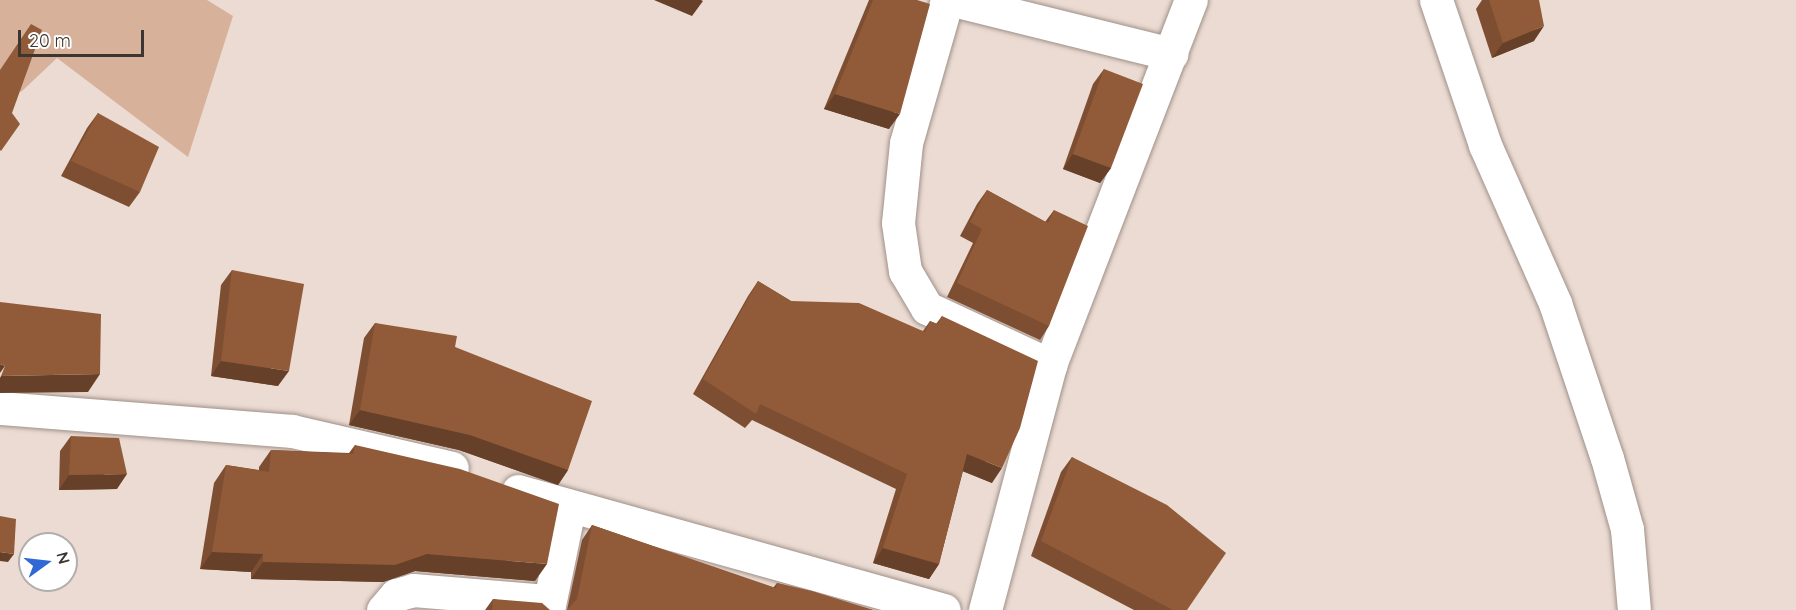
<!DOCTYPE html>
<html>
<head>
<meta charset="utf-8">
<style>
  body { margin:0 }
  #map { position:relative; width:1796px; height:610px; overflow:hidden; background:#ebdbd2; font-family:Quicksand,sans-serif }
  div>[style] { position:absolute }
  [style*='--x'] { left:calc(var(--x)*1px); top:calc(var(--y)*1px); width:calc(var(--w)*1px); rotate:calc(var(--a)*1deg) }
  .green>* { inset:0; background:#d8b19a }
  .roads { filter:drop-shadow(0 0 2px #9f9088) drop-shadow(0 0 2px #9f9088) }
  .minor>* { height:33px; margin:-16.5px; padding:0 16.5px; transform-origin:16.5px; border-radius:16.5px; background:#fff }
  .wall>* { inset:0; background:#7d4e31 }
  .shaded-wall>* { inset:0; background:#664028 }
  .building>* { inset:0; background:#915b39 }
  span { translate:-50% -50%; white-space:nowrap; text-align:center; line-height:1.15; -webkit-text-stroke:6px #fff; paint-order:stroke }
  .north { position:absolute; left:18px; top:532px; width:60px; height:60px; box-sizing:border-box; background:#fff; border:2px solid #b1afad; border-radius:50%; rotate:75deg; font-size:16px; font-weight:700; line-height:24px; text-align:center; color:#3c3632 }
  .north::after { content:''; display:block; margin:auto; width:21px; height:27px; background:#3068d6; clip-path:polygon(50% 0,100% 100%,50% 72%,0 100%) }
  .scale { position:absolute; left:18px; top:30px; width:126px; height:27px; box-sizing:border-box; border:3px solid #3c3632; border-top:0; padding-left:8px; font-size:18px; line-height:21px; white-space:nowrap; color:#3c3632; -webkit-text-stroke:4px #fff; paint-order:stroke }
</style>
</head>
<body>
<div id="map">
  <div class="green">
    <div style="clip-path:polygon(0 0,207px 0,233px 16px,188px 157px,57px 58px,21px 92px,0 78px)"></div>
  </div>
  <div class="roads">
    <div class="minor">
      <div style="--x:947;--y:0;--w:149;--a:106"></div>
      <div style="--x:906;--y:143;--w:80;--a:95.7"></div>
      <div style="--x:898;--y:223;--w:49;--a:81.7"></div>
      <div style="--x:905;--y:271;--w:43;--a:59.3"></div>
      <div style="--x:927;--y:308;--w:136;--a:24.9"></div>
      <div style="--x:953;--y:0;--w:225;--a:13.9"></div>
      <div style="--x:1436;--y:0;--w:153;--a:71.3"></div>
      <div style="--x:1485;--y:145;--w:173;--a:66.1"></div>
      <div style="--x:1555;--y:303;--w:163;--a:71.5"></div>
      <div style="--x:1607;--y:458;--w:74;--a:74.3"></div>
      <div style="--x:1627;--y:529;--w:81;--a:85.1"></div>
      <div style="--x:0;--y:408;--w:293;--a:4.5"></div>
      <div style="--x:292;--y:431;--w:164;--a:13"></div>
      <div style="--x:518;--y:491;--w:442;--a:15.6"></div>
      <div style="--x:383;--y:610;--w:20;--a:-49"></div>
      <div style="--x:396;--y:595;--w:18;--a:-16"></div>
      <div style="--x:413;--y:590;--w:134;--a:4.7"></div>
      <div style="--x:548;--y:610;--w:103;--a:-78.3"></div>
      <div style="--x:985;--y:610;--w:253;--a:-75.1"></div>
      <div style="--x:1050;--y:365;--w:391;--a:-68.9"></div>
    </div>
  </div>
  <div class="wall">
    <div style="clip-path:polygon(869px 0,917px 0,889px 129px,824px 109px)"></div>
    <div style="clip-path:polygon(1482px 0,1539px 0,1534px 41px,1492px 58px,1476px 9px)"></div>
    <div style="clip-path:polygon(1104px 69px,1111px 168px,1100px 183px,1063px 169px,1093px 84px)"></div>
    <div style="clip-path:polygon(98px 113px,140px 192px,129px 207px,61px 176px,87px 128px)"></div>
    <div style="clip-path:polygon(987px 190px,1045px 222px,1054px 210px,1049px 326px,1040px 340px,947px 297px,973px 243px,960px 236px,977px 204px)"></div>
    <div style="clip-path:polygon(232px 270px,278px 386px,211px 376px,221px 285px)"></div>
    <div style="clip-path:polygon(758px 281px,791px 301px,923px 331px,930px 321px,936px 324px,942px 316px,992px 483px,963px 471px,939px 564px,929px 579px,873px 563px,896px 489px,752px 420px,745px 428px,693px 394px,748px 296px)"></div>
    <div style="clip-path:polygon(375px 323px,455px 347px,568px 470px,558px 485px,459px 450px,349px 425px,364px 338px)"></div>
    <div style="clip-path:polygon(71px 436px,117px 489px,59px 490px,60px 451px)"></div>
    <div style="clip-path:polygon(355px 445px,535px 581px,415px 571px,383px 582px,251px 579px,251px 572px,200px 569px,214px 483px,226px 465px,259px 470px,259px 467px,271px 450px,349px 453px)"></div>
    <div style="clip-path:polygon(1072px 457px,1187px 610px,1134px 610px,1031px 556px,1061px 472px)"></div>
    <div style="clip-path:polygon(592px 525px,773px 588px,777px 583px,873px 610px,567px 610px,582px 540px)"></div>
    <div style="clip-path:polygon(493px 599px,550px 610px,485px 610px)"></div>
  </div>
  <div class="shaded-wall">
    <div style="clip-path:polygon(654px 0,701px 0,703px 1px,692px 16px)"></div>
    <div style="clip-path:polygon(1544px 26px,1534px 41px,1492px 58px,1503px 43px)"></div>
    <div style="clip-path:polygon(835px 94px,900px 114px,889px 129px,824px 109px)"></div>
    <div style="clip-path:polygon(1073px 154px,1111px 168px,1100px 183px,1063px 169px)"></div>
    <div style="clip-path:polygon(221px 361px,289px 371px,278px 386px,211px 376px)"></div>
    <div style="clip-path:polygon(0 364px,5px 366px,0 373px)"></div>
    <div style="clip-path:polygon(100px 374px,88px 392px,0 393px,0 378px,1px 376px)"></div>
    <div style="clip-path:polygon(360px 410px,470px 435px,568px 470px,558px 485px,459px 450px,349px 425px)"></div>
    <div style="clip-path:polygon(967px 454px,1002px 468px,992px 483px,957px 469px)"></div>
    <div style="clip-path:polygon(127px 474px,117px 489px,59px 490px,69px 475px)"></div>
    <div style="clip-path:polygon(883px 548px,939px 564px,929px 579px,873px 563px)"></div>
    <div style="clip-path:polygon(0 552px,14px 554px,8px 562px,0 561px)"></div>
    <div style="clip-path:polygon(212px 552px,263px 554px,251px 572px,200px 569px)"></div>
    <div style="clip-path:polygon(427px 554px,547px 564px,535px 581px,415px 571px,383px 582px,251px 579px,263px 562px)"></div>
  </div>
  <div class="building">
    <div style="clip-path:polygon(873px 0,917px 0,930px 4px,900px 114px,835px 94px)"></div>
    <div style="clip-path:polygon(1489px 0,1539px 0,1544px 26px,1503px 43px)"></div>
    <div style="clip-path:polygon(31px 24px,42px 30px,12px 113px,20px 124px,1px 151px,0 150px,0 70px)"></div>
    <div style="clip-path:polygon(1104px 69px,1143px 84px,1111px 168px,1073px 154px)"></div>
    <div style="clip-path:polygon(98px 113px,159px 147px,140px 192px,71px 161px)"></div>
    <div style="clip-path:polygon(987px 190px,1048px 223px,1054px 210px,1088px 226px,1049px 326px,957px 283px,982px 229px,970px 222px)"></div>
    <div style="clip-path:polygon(232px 270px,304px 284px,289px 371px,221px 361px)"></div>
    <div style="clip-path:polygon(758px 281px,791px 301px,859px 303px,925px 332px,930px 321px,938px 324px,942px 316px,1038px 361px,1020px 428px,1002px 468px,967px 454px,939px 564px,883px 548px,907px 474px,760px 404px,756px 414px,703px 379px)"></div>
    <div style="clip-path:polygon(0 302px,101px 314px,100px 374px,1px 376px,5px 366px,0 364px)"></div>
    <div style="clip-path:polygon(375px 323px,457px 336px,455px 347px,592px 401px,568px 470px,470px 435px,360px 410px)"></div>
    <div style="clip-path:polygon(71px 436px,119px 438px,127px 474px,69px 475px)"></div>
    <div style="clip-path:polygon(355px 445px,460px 469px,559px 504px,547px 564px,427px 554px,395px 565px,263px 562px,263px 554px,212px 552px,226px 465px,269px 472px,271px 450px,353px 454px)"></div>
    <div style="clip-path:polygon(1072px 457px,1167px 505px,1226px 553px,1187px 610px,1173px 610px,1041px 541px)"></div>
    <div style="clip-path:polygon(0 516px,16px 519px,14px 554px,0 552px)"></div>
    <div style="clip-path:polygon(592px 525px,776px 588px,777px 583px,812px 591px,873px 610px,567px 610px,577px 599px)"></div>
    <div style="clip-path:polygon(493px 599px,542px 603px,550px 610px,492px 610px)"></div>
  </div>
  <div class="north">N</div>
  <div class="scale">20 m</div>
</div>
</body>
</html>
